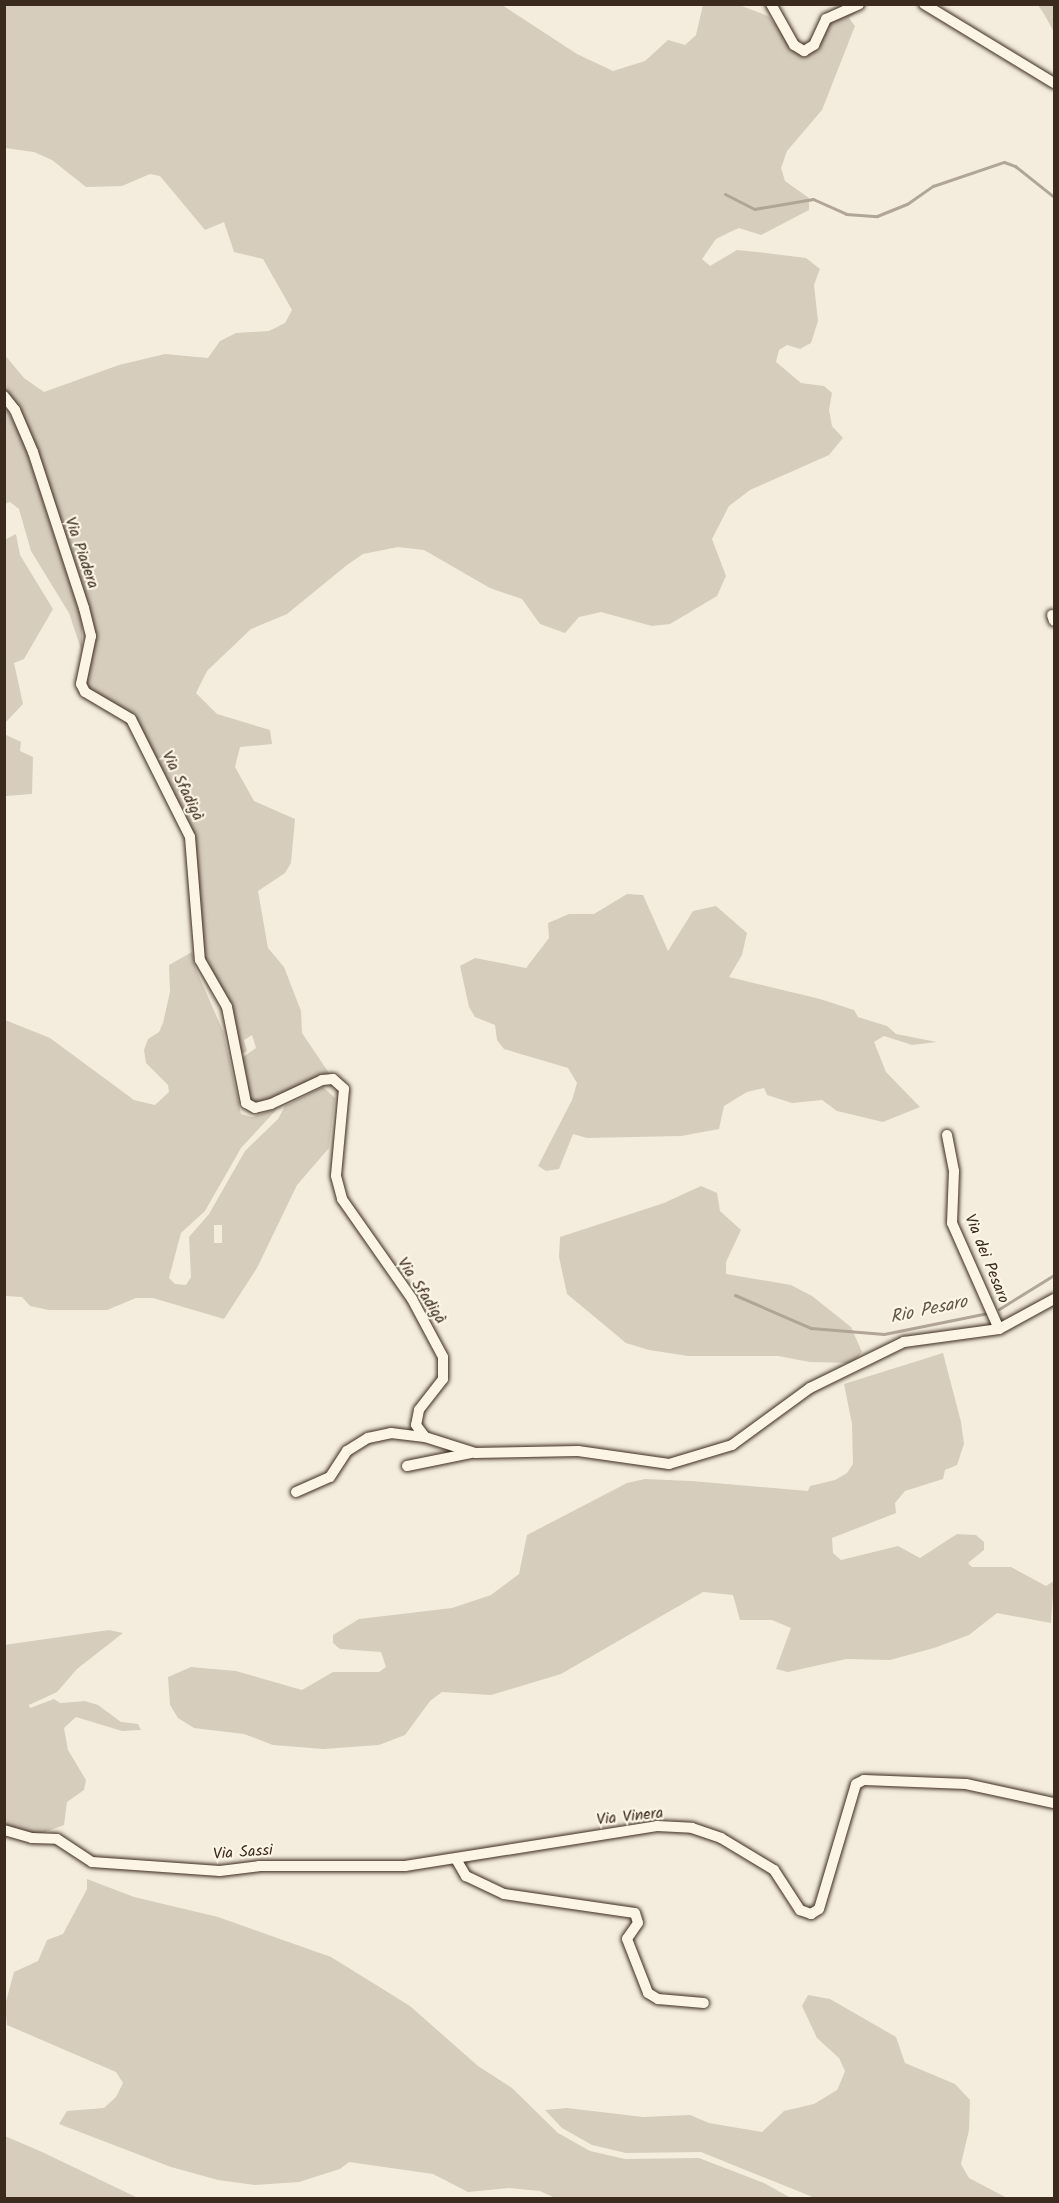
<!DOCTYPE html>
<html>
<head>
<meta charset="utf-8">
<style>
  body { margin:0 }
  #map { position:relative; width:1059px; height:2203px; overflow:hidden; background:#f4eddd; font-family:Kalam,sans-serif }
  div>[style] { position:absolute }
  [style*='--x'] { left:calc(var(--x)*1px); top:calc(var(--y)*1px); width:calc(var(--w)*1px); rotate:calc(var(--a)*1deg) }
  .green>* { inset:0; background:#d6cdbd }
  .stream>* { height:3px; margin:-1.5px; padding:0 1.5px; transform-origin:1.5px; border-radius:1.5px; background:#b0a596 }
  .roads { filter:drop-shadow(0 0 2px #3b2a1e) drop-shadow(0 0 2px #3b2a1e) }
  .minor>* { height:10px; margin:-5px; padding:0 5px; transform-origin:5px; border-radius:5px; background:#fcf5e5 }
  span { translate:-50% -50%; white-space:nowrap; text-align:center; line-height:1.15; -webkit-text-stroke:4.5px #fcf5e5; paint-order:stroke }
  .street-label { font-size:16px; color:#3b2a1e }
  .water-label { font-size:18px; color:#645548; font-style:italic }
  .frame { position:absolute; inset:0; border:6px solid #3b2a1e; pointer-events:none }
</style>
</head>
<body>
<div id="map">
  <div class="green">
    <div style="clip-path:polygon(5px 5px,502px 5px,577px 54px,613px 71px,645px 61px,668px 40px,685px 45px,696px 35px,703px 5px,739px 5px,768px 16px,802px 55px,832px 17px,865px 5px,849px 18px,855px 26px,822px 110px,787px 151px,781px 168px,785px 181px,809px 198px,809px 210px,761px 235px,739px 228px,730px 232px,716px 239px,702px 259px,710px 266px,737px 250px,757px 252px,806px 258px,820px 269px,814px 285px,818px 321px,811px 343px,800px 349px,787px 345px,779px 350px,776px 362px,801px 383px,824px 386px,832px 393px,829px 410px,832px 426px,843px 438px,829px 455px,750px 490px,729px 506px,712px 539px,726px 576px,717px 596px,670px 624px,652px 626px,601px 612px,579px 617px,565px 633px,540px 624px,522px 599px,490px 588px,424px 550px,398px 547px,363px 554px,347px 565px,287px 614px,251px 629px,207px 671px,196px 693px,217px 714px,270px 730px,272px 744px,240px 747px,235px 767px,254px 801px,295px 819px,291px 863px,285px 873px,258px 891px,268px 948px,284px 967px,301px 1011px,302px 1033px,333px 1079px,271px 1104px,246px 1103px,236px 1062px,256px 1048px,252px 1035px,244px 1040px,247px 1051px,235px 1057px,227px 1016px,205px 972px,191px 848px,141px 732px,85px 692px,91px 646px,28px 435px,5px 396px,4px 354px,24px 378px,44px 392px,119px 365px,165px 354px,208px 358px,220px 341px,236px 333px,269px 331px,285px 323px,292px 310px,263px 259px,234px 252px,224px 222px,205px 230px,160px 176px,150px 174px,122px 186px,86px 187px,52px 160px,34px 152px,5px 148px)"></div>
    <div style="clip-path:polygon(1038px 5px,1054px 5px,1054px 32px,1044px 14px)"></div>
    <div style="clip-path:polygon(4px 405px,22px 437px,82px 621px,82px 652px,69px 613px,31px 551px,19px 509px,10px 502px,5px 504px)"></div>
    <div style="clip-path:polygon(16px 534px,20px 555px,53px 609px,24px 659px,14px 663px,23px 704px,5px 723px,5px 536px,6px 539px)"></div>
    <div style="clip-path:polygon(4px 734px,21px 742px,20px 751px,33px 757px,32px 794px,5px 796px)"></div>
    <div style="clip-path:polygon(627px 894px,643px 895px,668px 951px,693px 911px,716px 906px,747px 933px,742px 955px,729px 977px,820px 999px,854px 1010px,858px 1017px,887px 1026px,896px 1034px,937px 1042px,912px 1045px,884px 1036px,874px 1042px,886px 1072px,920px 1107px,883px 1122px,837px 1111px,822px 1100px,792px 1103px,767px 1095px,764px 1088px,747px 1092px,724px 1106px,719px 1129px,681px 1136px,587px 1138px,573px 1134px,559px 1169px,546px 1171px,538px 1166px,572px 1100px,577px 1083px,568px 1068px,504px 1049px,497px 1040px,495px 1025px,475px 1017px,469px 1007px,460px 966px,475px 958px,526px 968px,549px 938px,548px 923px,569px 914px,594px 914px)"></div>
    <div style="clip-path:polygon(evenodd,192px 952px,195px 967px,223px 1031px,241px 1114px,252px 1117px,277px 1109px,241px 1148px,205px 1211px,181px 1233px,169px 1278px,175px 1284px,186px 1285px,191px 1277px,189px 1237px,209px 1214px,245px 1151px,278px 1119px,285px 1106px,323px 1087px,335px 1098px,329px 1148px,297px 1185px,257px 1268px,224px 1319px,153px 1298px,136px 1298px,107px 1310px,49px 1310px,30px 1306px,22px 1297px,5px 1296px,5px 1020px,50px 1038px,134px 1100px,155px 1105px,169px 1092px,168px 1085px,146px 1063px,144px 1050px,148px 1039px,159px 1032px,163px 1023px,170px 992px,169px 965px,192px 952px,214px 1225px,222px 1225px,222px 1243px,214px 1243px,214px 1225px)"></div>
    <div style="clip-path:polygon(701px 1186px,717px 1193px,720px 1211px,741px 1230px,726px 1262px,726px 1274px,791px 1285px,812px 1296px,851px 1327px,862px 1352px,857px 1358px,850px 1363px,810px 1362px,778px 1356px,688px 1356px,649px 1350px,626px 1343px,567px 1294px,559px 1257px,560px 1237px,664px 1203px)"></div>
    <div style="clip-path:polygon(943px 1353px,961px 1422px,964px 1444px,957px 1465px,945px 1470px,943px 1479px,905px 1491px,895px 1503px,896px 1513px,832px 1538px,833px 1553px,841px 1560px,898px 1546px,920px 1558px,957px 1534px,976px 1535px,984px 1542px,984px 1550px,968px 1563px,972px 1567px,1011px 1567px,1046px 1586px,1054px 1581px,1051px 1623px,997px 1613px,969px 1635px,934px 1648px,890px 1660px,846px 1659px,788px 1672px,776px 1669px,791px 1628px,772px 1620px,740px 1620px,733px 1595px,703px 1592px,561px 1674px,491px 1695px,442px 1692px,430px 1701px,405px 1735px,379px 1745px,323px 1749px,273px 1745px,244px 1734px,194px 1728px,178px 1718px,170px 1705px,168px 1677px,191px 1667px,236px 1671px,302px 1690px,333px 1672px,379px 1672px,386px 1667px,381px 1652px,340px 1649px,333px 1643px,333px 1635px,359px 1619px,452px 1608px,491px 1595px,519px 1574px,527px 1535px,627px 1483px,645px 1479px,691px 1481px,808px 1491px,810px 1486px,835px 1480px,847px 1473px,853px 1464px,852px 1424px,844px 1384px)"></div>
    <div style="clip-path:polygon(109px 1630px,123px 1633px,77px 1669px,57px 1692px,29px 1705px,30px 1708px,54px 1699px,60px 1703px,85px 1701px,98px 1705px,121px 1722px,138px 1724px,141px 1730px,122px 1731px,76px 1717px,64px 1728px,68px 1750px,86px 1780px,84px 1790px,67px 1802px,64px 1825px,29px 1838px,5px 1829px,4px 1645px)"></div>
    <div style="clip-path:polygon(87px 1879px,134px 1897px,218px 1917px,331px 1957px,410px 2006px,478px 2066px,512px 2088px,558px 2133px,590px 2151px,625px 2159px,699px 2158px,764px 2183px,791px 2198px,555px 2198px,540px 2191px,509px 2188px,468px 2192px,433px 2174px,349px 2162px,340px 2169px,299px 2182px,255px 2185px,218px 2180px,171px 2167px,59px 2124px,67px 2111px,104px 2108px,116px 2097px,123px 2083px,116px 2072px,7px 2025px,5px 2005px,14px 1972px,38px 1961px,47px 1940px,63px 1934px,87px 1889px)"></div>
    <div style="clip-path:polygon(808px 1995px,830px 1999px,896px 2037px,905px 2063px,955px 2084px,970px 2100px,969px 2130px,961px 2164px,969px 2178px,1007px 2198px,815px 2198px,701px 2152px,626px 2153px,592px 2145px,562px 2128px,545px 2110px,567px 2108px,643px 2117px,690px 2115px,709px 2123px,762px 2132px,784px 2111px,814px 2104px,837px 2090px,841px 2081px,845px 2071px,839px 2058px,817px 2038px,802px 2006px)"></div>
    <div style="clip-path:polygon(5px 2136px,42px 2152px,138px 2198px,5px 2198px)"></div>
  </div>
  <div class="stream">
    <div style="--x:725;--y:194;--w:33;--a:27"></div>
    <div style="--x:754;--y:209;--w:60;--a:-9.6"></div>
    <div style="--x:813;--y:199;--w:36;--a:24"></div>
    <div style="--x:846;--y:214;--w:31;--a:4"></div>
    <div style="--x:877;--y:216;--w:32;--a:-22"></div>
    <div style="--x:907;--y:204;--w:32;--a:-35"></div>
    <div style="--x:933;--y:186;--w:75;--a:-18.7"></div>
    <div style="--x:1004;--y:162;--w:12;--a:20"></div>
    <div style="--x:1015;--y:166;--w:50;--a:38.5"></div>
    <div style="--x:735;--y:1295;--w:83;--a:23.5"></div>
    <div style="--x:811;--y:1328;--w:73;--a:4.7"></div>
    <div style="--x:884;--y:1334;--w:106;--a:-11.4"></div>
    <div style="--x:999;--y:1309;--w:65;--a:-31.7"></div>
  </div>
  <div class="roads">
    <div class="minor">
      <div style="--x:771;--y:4;--w:47;--a:60.7"></div>
      <div style="--x:794;--y:45;--w:12;--a:31"></div>
      <div style="--x:804;--y:51;--w:12;--a:-31"></div>
      <div style="--x:814;--y:45;--w:29;--a:-65"></div>
      <div style="--x:826;--y:19;--w:36;--a:-24"></div>
      <div style="--x:924;--y:4;--w:152;--a:31.3"></div>
      <div style="--x:4;--y:396;--w:18;--a:52"></div>
      <div style="--x:15;--y:410;--w:46;--a:66.8"></div>
      <div style="--x:33;--y:452;--w:164;--a:71.9"></div>
      <div style="--x:84;--y:608;--w:29;--a:76"></div>
      <div style="--x:91;--y:636;--w:49;--a:101.8"></div>
      <div style="--x:81;--y:684;--w:9;--a:63"></div>
      <div style="--x:85;--y:692;--w:53;--a:30.4"></div>
      <div style="--x:131;--y:719;--w:132;--a:63.4"></div>
      <div style="--x:190;--y:837;--w:123;--a:85.4"></div>
      <div style="--x:200;--y:960;--w:54;--a:60.1"></div>
      <div style="--x:227;--y:1007;--w:98;--a:78.8"></div>
      <div style="--x:246;--y:1103;--w:10;--a:29"></div>
      <div style="--x:255;--y:1108;--w:16;--a:-14"></div>
      <div style="--x:271;--y:1104;--w:56;--a:-25.2"></div>
      <div style="--x:322;--y:1080;--w:11;--a:-5"></div>
      <div style="--x:333;--y:1079;--w:15;--a:42"></div>
      <div style="--x:344;--y:1089;--w:87;--a:95.3"></div>
      <div style="--x:336;--y:1176;--w:24;--a:75"></div>
      <div style="--x:342;--y:1199;--w:122;--a:55"></div>
      <div style="--x:412;--y:1299;--w:66;--a:61.9"></div>
      <div style="--x:443;--y:1357;--w:22;--a:90"></div>
      <div style="--x:443;--y:1379;--w:39;--a:128"></div>
      <div style="--x:419;--y:1410;--w:15;--a:101"></div>
      <div style="--x:416;--y:1425;--w:15;--a:53"></div>
      <div style="--x:425;--y:1437;--w:52;--a:17.7"></div>
      <div style="--x:475;--y:1453;--w:103;--a:-1.1"></div>
      <div style="--x:578;--y:1451;--w:92;--a:8.1"></div>
      <div style="--x:669;--y:1464;--w:66;--a:-16.8"></div>
      <div style="--x:732;--y:1445;--w:97;--a:-36.2"></div>
      <div style="--x:810;--y:1388;--w:105;--a:-26.1"></div>
      <div style="--x:904;--y:1342;--w:96;--a:-7.8"></div>
      <div style="--x:999;--y:1329;--w:63;--a:-28.6"></div>
      <div style="--x:1052;--y:615;--w:6;--a:72"></div>
      <div style="--x:947;--y:1135;--w:37;--a:79"></div>
      <div style="--x:954;--y:1171;--w:52;--a:92.2"></div>
      <div style="--x:952;--y:1223;--w:116;--a:66.1"></div>
      <div style="--x:407;--y:1466;--w:65;--a:-11.5"></div>
      <div style="--x:296;--y:1492;--w:37;--a:-24"></div>
      <div style="--x:330;--y:1477;--w:31;--a:-57"></div>
      <div style="--x:347;--y:1451;--w:25;--a:-32"></div>
      <div style="--x:368;--y:1438;--w:24;--a:-12"></div>
      <div style="--x:391;--y:1433;--w:34;--a:7"></div>
      <div style="--x:4;--y:1830;--w:29;--a:16"></div>
      <div style="--x:32;--y:1838;--w:25;--a:2"></div>
      <div style="--x:57;--y:1839;--w:42;--a:33.3"></div>
      <div style="--x:92;--y:1862;--w:128;--a:4"></div>
      <div style="--x:220;--y:1871;--w:39;--a:-7"></div>
      <div style="--x:259;--y:1866;--w:146;--a:0"></div>
      <div style="--x:405;--y:1866;--w:255;--a:-9"></div>
      <div style="--x:657;--y:1826;--w:35;--a:3"></div>
      <div style="--x:692;--y:1828;--w:31;--a:19"></div>
      <div style="--x:721;--y:1838;--w:62;--a:31.1"></div>
      <div style="--x:774;--y:1870;--w:48;--a:57"></div>
      <div style="--x:800;--y:1910;--w:12;--a:20"></div>
      <div style="--x:811;--y:1914;--w:9;--a:-32"></div>
      <div style="--x:819;--y:1909;--w:130;--a:-73.5"></div>
      <div style="--x:856;--y:1784;--w:9;--a:-27"></div>
      <div style="--x:864;--y:1780;--w:102;--a:2.2"></div>
      <div style="--x:966;--y:1784;--w:90;--a:12.2"></div>
      <div style="--x:456;--y:1859;--w:20;--a:60"></div>
      <div style="--x:466;--y:1876;--w:42;--a:25.3"></div>
      <div style="--x:504;--y:1894;--w:132;--a:8.3"></div>
      <div style="--x:635;--y:1913;--w:10;--a:73"></div>
      <div style="--x:638;--y:1923;--w:19;--a:125"></div>
      <div style="--x:627;--y:1939;--w:58;--a:68.7"></div>
      <div style="--x:648;--y:1993;--w:12;--a:31"></div>
      <div style="--x:658;--y:1999;--w:46;--a:5"></div>
    </div>
  </div>
  <div class="street-label">
    <span style="left:81px;top:553px;rotate:71deg">Via Piadera</span>
    <span style="left:182px;top:786px;rotate:64deg">Via Sfadigà</span>
    <span style="left:986px;top:1259px;rotate:68deg">Via dei Pesaro</span>
    <span style="left:421px;top:1291px;rotate:57deg">Via Sfadigà</span>
    <span style="left:630px;top:1817px;rotate:-6deg">Via Vinera</span>
    <span style="left:243px;top:1853px;rotate:-4deg">Via Sassi</span>
  </div>
  <div class="water-label">
    <span style="left:929px;top:1311px;rotate:-12deg">Rio Pesaro</span>
  </div>
  <div class="frame"></div>
</div>
</body>
</html>
